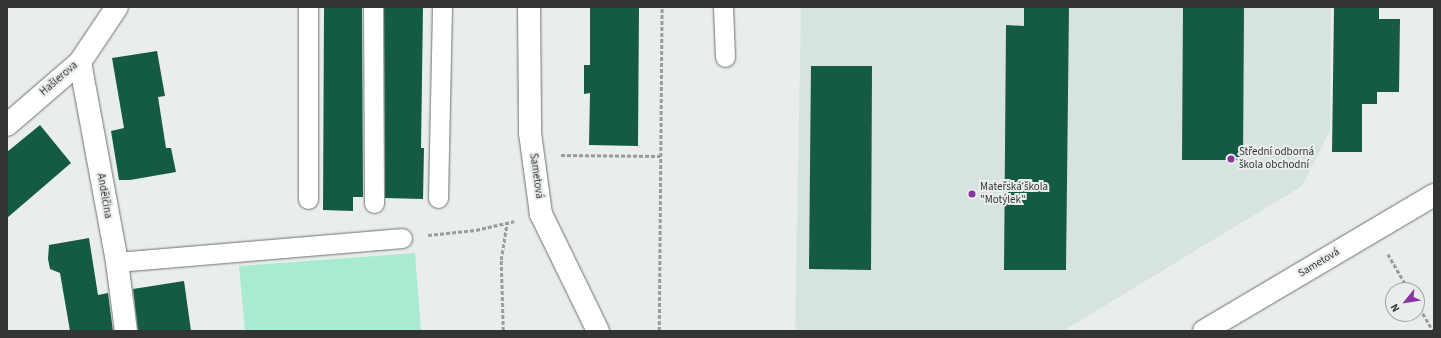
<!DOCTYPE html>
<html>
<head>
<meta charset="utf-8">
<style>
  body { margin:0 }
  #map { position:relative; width:1441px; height:338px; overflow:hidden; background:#e9eeec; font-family:"Source Sans 3",sans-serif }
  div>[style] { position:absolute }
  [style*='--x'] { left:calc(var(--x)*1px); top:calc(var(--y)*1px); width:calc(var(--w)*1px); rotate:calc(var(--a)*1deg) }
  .built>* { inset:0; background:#d7e4de }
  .green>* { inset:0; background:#a9ebd0 }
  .building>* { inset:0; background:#155a44 }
  .path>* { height:2.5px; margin-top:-1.25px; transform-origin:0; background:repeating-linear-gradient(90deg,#999d9b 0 4px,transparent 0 6px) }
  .roads { filter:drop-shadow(0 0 1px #6c716f) drop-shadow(0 0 1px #6c716f) }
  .service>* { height:19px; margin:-9.5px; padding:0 9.5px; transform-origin:9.5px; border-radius:9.5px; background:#fff }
  .minor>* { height:22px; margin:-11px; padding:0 11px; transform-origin:11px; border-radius:11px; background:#fff }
  .dots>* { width:11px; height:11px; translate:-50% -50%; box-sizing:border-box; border:2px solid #e9eeec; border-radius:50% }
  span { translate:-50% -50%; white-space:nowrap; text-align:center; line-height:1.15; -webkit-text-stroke:4px #e9eeec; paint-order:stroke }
  .street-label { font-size:11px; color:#333534 }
  .poi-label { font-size:11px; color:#333534 }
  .left { translate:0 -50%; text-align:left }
  .frame { position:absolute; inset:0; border:8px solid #333534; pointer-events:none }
  .north { position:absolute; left:1385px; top:282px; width:40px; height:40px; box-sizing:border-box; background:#e9eeec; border:1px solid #a0a4a2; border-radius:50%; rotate:240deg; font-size:11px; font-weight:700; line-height:16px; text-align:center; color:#333534 }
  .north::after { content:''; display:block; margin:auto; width:14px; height:18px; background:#8834a2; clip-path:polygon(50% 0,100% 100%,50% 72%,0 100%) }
</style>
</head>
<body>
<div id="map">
  <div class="built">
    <div style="clip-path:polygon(801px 7px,1331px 7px,1330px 131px,1302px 186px,1063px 331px,795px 331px)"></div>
  </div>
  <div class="green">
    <div style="clip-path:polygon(415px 253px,421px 331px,245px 331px,239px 266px)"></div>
  </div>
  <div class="building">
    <div style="clip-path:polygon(324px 7px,362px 7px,363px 197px,353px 197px,353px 211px,323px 210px)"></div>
    <div style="clip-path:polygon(384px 7px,423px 7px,421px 148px,424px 148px,423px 199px,385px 198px)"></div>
    <div style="clip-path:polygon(590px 7px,639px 7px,638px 146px,589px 145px,590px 93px,584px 94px,584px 65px,590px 65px)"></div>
    <div style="clip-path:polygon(1024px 7px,1069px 7px,1066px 270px,1004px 270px,1006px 25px,1024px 26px)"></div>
    <div style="clip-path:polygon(1183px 7px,1244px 7px,1243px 160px,1182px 160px)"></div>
    <div style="clip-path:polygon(1334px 7px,1379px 7px,1379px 19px,1400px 19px,1399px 92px,1377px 92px,1377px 104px,1362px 104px,1362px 152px,1332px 152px)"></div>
    <div style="clip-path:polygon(157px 51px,165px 96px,158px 97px,166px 148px,171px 148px,176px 172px,130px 180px,119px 180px,111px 131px,124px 128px,112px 58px)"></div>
    <div style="clip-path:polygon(811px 66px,872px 66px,871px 270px,809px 269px)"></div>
    <div style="clip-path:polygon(40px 125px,71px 163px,7px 218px,7px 152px)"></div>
    <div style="clip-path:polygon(89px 238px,98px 295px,108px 293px,113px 331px,70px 331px,60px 273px,50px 269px,48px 259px,49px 245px)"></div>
    <div style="clip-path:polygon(184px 281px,191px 331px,138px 331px,133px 289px)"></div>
  </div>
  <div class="path">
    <div style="--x:561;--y:155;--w:99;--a:0.6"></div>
    <div style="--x:428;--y:235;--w:48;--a:-5.9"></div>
    <div style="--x:476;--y:230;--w:39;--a:-13"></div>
    <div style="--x:1388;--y:254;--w:42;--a:59.7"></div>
    <div style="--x:1417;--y:303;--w:32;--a:60"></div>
    <div style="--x:503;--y:331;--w:71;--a:-91.6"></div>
    <div style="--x:501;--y:260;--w:37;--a:-81"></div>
    <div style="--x:659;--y:331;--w:324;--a:-89.5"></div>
  </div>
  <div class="roads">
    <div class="service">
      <div style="--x:308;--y:7;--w:192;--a:90"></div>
      <div style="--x:373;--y:7;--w:196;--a:89.7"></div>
      <div style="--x:723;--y:7;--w:50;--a:87.7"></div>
      <div style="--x:438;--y:198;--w:191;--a:-88.8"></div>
      <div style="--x:117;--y:262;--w:286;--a:-4.8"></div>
    </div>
    <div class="minor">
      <div style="--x:529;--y:7;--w:126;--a:89.5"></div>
      <div style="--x:530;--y:133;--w:82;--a:82.3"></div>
      <div style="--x:541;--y:214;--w:130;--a:64"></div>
      <div style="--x:80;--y:62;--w:203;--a:79.5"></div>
      <div style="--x:117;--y:262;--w:70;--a:82.6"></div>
      <div style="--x:7;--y:125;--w:96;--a:-40.8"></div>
      <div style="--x:80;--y:62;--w:66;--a:-56.1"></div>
      <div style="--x:1204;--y:331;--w:267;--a:-30.6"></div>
    </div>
  </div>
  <div class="dots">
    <div style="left:1231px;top:159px;background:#8834a2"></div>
    <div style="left:972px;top:194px;background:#8834a2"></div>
  </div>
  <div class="street-label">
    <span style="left:59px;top:79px;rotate:-41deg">Hašlerova</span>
    <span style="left:536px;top:176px;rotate:82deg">Sametová</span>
    <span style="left:104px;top:196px;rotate:80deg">Andělčina</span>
    <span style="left:1319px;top:263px;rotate:-31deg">Sametová</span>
  </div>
  <div class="poi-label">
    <span class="left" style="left:1239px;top:159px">Střední odborná<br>škola obchodní</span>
    <span class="left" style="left:980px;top:194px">Mateřská škola<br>"Motýlek"</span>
  </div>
  <div class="frame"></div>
  <div class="north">N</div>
</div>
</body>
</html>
